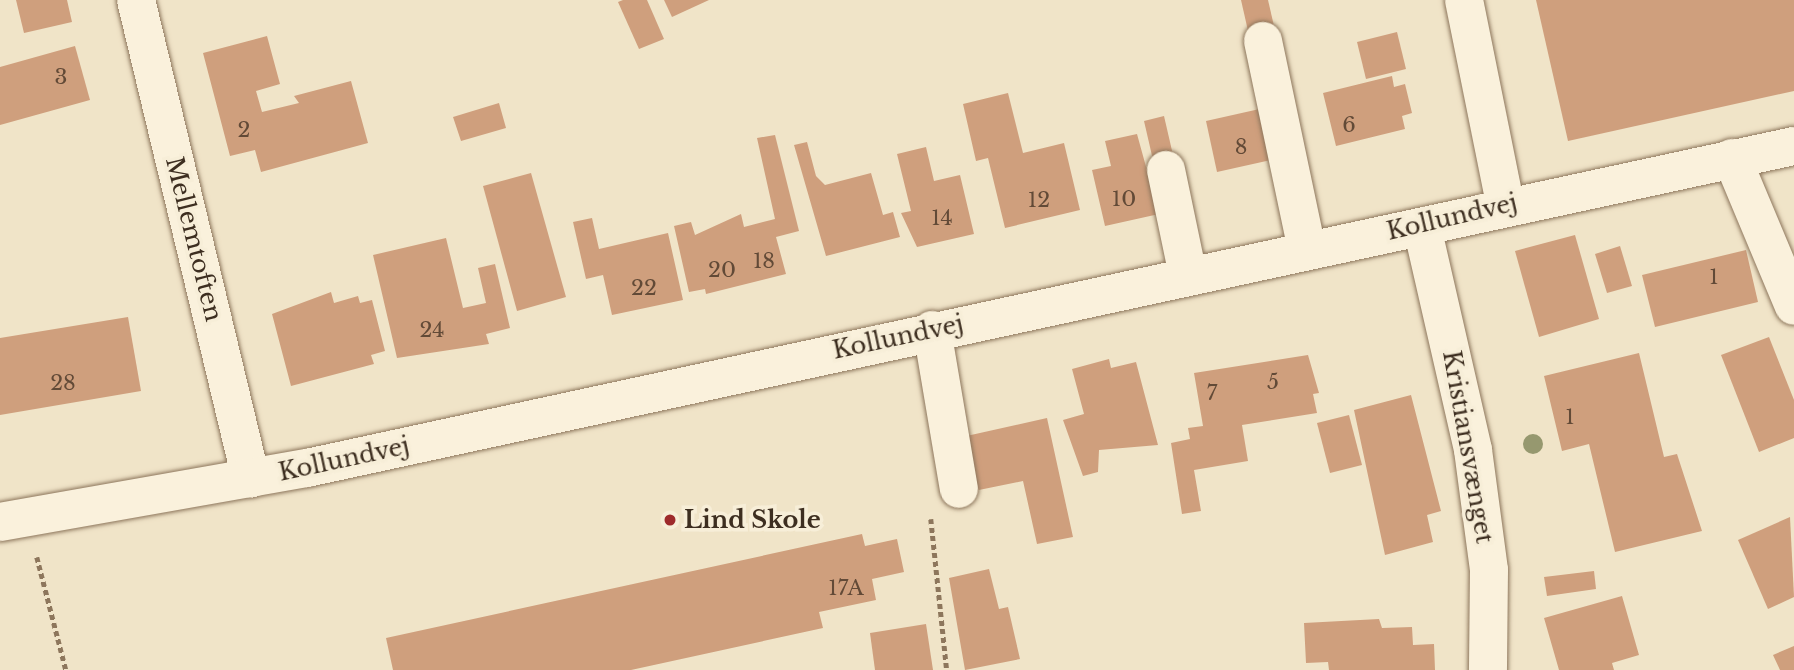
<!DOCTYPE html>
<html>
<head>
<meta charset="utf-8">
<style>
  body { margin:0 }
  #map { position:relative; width:1794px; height:670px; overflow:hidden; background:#f0e4c8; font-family:"Libre Baskerville",serif }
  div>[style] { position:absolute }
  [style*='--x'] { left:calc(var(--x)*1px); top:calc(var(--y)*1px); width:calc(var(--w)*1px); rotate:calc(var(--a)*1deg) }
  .building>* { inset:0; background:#cf9f7d }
  .path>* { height:4.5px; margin-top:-2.25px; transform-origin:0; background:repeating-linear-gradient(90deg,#8d765c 0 5px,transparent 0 8.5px) }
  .roads { filter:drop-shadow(0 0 2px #8d765c) drop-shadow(0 0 2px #8d765c) }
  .minor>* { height:38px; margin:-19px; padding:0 19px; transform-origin:19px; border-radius:19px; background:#faf1dc }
  .trees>* { width:20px; height:20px; margin:-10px; border-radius:50%; background:#96986f }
  .dots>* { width:19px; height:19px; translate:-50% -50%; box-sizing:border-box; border:4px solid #f7eed8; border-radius:50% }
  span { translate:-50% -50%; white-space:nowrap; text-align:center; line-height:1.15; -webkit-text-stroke:7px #f7eed8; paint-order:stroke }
  .number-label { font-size:21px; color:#624a37 }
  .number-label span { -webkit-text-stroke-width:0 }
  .street-label { font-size:24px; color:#3d2e20 }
  .poi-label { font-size:24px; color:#3d2e20; font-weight:700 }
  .left { translate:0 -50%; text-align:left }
</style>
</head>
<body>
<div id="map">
  <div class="building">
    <div style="clip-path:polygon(16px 0,67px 0,72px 22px,24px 33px)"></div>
    <div style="clip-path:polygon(623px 0,647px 0,664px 39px,639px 49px,618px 2px)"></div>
    <div style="clip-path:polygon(664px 0,709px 0,672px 17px)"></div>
    <div style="clip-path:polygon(1241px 0,1268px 0,1277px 39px,1251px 44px)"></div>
    <div style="clip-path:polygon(1536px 0,1794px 0,1794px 91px,1568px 141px)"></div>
    <div style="clip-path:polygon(1397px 32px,1406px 69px,1366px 79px,1357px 42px)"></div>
    <div style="clip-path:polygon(267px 36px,280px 84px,256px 91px,262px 112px,299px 103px,294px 96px,351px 81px,368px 143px,261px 172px,255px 150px,230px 156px,203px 53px)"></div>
    <div style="clip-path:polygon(75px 46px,90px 100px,0 125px,0 67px)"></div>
    <div style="clip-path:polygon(1392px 76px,1394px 87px,1405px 84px,1412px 113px,1402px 116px,1405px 129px,1336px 146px,1323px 93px)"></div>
    <div style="clip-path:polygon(1008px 93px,1023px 153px,1064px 143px,1080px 210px,1005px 228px,988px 158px,976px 161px,963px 104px)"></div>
    <div style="clip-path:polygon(499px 103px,506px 128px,461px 141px,453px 117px)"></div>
    <div style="clip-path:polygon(1264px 108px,1275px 159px,1217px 172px,1206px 121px)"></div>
    <div style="clip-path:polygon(1164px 116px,1176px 168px,1156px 173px,1144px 121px)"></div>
    <div style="clip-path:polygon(1137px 134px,1159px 214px,1105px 226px,1092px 170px,1111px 166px,1105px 141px)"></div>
    <div style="clip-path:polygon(775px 135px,799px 231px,776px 237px,786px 274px,706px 294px,705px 289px,689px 292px,674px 226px,691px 222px,695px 235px,741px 214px,744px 227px,775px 219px,757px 138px)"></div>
    <div style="clip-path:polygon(807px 142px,816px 176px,825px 185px,871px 173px,883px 215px,893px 212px,900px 237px,826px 256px,794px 145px)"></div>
    <div style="clip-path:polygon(926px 147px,934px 181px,960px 175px,974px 234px,917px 247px,901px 213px,911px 211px,897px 154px)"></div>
    <div style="clip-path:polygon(531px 173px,566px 297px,517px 311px,483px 186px)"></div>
    <div style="clip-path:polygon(592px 218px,599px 249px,668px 233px,683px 300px,612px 315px,603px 275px,586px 279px,573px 222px)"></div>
    <div style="clip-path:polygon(1575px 235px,1599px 319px,1539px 337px,1515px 251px)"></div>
    <div style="clip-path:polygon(446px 238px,463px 308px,486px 303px,478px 268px,495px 264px,510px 328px,486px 334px,489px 344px,397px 358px,373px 255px)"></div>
    <div style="clip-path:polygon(1620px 246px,1632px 286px,1607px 293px,1595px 254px)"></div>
    <div style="clip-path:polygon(1746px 250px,1758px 302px,1655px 327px,1642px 275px)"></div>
    <div style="clip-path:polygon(331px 292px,334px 303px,358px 296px,360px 303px,372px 300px,385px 351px,371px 355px,374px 364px,291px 386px,272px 314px)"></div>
    <div style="clip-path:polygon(128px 317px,141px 391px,0 415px,0 338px)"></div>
    <div style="clip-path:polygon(1769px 337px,1794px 400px,1794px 438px,1759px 452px,1721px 355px)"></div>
    <div style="clip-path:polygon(1639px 353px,1664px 457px,1677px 454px,1702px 531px,1615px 552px,1589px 444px,1562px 451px,1544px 376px)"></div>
    <div style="clip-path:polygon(1308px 355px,1319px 393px,1313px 394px,1317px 413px,1242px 425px,1248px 461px,1194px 470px,1201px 511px,1182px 514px,1171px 443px,1190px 439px,1188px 428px,1203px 426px,1194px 373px)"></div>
    <div style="clip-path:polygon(1109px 359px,1111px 368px,1136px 362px,1158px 445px,1099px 450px,1098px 472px,1083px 476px,1063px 420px,1084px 414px,1072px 369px)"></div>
    <div style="clip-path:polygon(1411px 395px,1441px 511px,1427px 515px,1433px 542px,1385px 555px,1354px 410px)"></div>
    <div style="clip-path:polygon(1349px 415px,1362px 465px,1330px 473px,1317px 423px)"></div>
    <div style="clip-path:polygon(1047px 418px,1073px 537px,1037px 544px,1023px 481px,974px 491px,962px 437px)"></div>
    <div style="clip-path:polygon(1790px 517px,1794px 597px,1768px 609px,1738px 540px)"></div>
    <div style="clip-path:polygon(862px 534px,865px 546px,897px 539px,904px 572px,872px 579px,876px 600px,819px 612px,823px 628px,631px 670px,393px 670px,386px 638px)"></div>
    <div style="clip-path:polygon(989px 569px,999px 609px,1008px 607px,1020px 659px,965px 670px,949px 578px)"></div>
    <div style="clip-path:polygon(1594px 571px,1596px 589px,1547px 596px,1544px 577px)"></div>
    <div style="clip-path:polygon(1622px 596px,1639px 655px,1612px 663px,1614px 670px,1559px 670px,1544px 618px)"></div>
    <div style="clip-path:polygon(1379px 619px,1382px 628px,1412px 627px,1413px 645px,1434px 644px,1435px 670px,1329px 670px,1328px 662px,1306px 663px,1304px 623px)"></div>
    <div style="clip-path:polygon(926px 624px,933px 670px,875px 670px,870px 633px)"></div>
    <div style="clip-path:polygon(1794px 646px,1794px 670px,1780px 670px,1773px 655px)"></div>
  </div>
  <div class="path">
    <div style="--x:931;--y:519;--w:152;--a:84"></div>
    <div style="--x:37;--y:557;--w:117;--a:75.6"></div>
  </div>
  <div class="roads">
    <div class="minor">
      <div style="--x:136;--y:0;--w:492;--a:76.5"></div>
      <div style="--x:1464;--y:0;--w:208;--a:78.6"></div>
      <div style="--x:1263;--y:41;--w:213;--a:78.1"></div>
      <div style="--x:1732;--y:158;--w:160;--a:67.3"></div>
      <div style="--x:1166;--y:170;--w:107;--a:78.2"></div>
      <div style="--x:1422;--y:227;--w:229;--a:77.1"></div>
      <div style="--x:1473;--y:450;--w:121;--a:82.4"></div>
      <div style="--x:1489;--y:570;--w:100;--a:90.6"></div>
      <div style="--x:932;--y:330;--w:161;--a:80.4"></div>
      <div style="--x:0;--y:522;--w:312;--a:-10"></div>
      <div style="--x:307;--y:468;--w:1521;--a:-12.22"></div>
    </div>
  </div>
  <div class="trees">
    <div style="left:1533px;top:444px"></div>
  </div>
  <div class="dots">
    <div style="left:670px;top:520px;background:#9e2a2b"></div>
  </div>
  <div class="number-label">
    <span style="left:61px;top:77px">3</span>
    <span style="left:1349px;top:125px">6</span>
    <span style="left:244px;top:130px">2</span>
    <span style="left:1241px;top:147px">8</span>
    <span style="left:1124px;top:199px">10</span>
    <span style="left:1039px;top:200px">12</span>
    <span style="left:942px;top:218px">14</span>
    <span style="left:764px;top:261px">18</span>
    <span style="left:722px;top:270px">20</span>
    <span style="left:1714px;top:277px">1</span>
    <span style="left:644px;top:288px">22</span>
    <span style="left:432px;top:330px">24</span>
    <span style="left:1273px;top:382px">5</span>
    <span style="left:63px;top:383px">28</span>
    <span style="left:1212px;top:393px">7</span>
    <span style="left:1570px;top:417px">1</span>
    <span style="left:846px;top:588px">17A</span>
  </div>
  <div class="street-label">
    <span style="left:1452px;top:217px;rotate:-13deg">Kollundvej</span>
    <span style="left:194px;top:239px;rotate:76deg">Mellemtoften</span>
    <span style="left:898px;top:337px;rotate:-12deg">Kollundvej</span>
    <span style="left:1468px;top:447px;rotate:80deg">Kristiansvænget</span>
    <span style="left:344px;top:459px;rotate:-12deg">Kollundvej</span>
  </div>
  <div class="poi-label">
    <span class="left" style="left:684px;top:520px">Lind Skole</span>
  </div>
</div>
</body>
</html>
